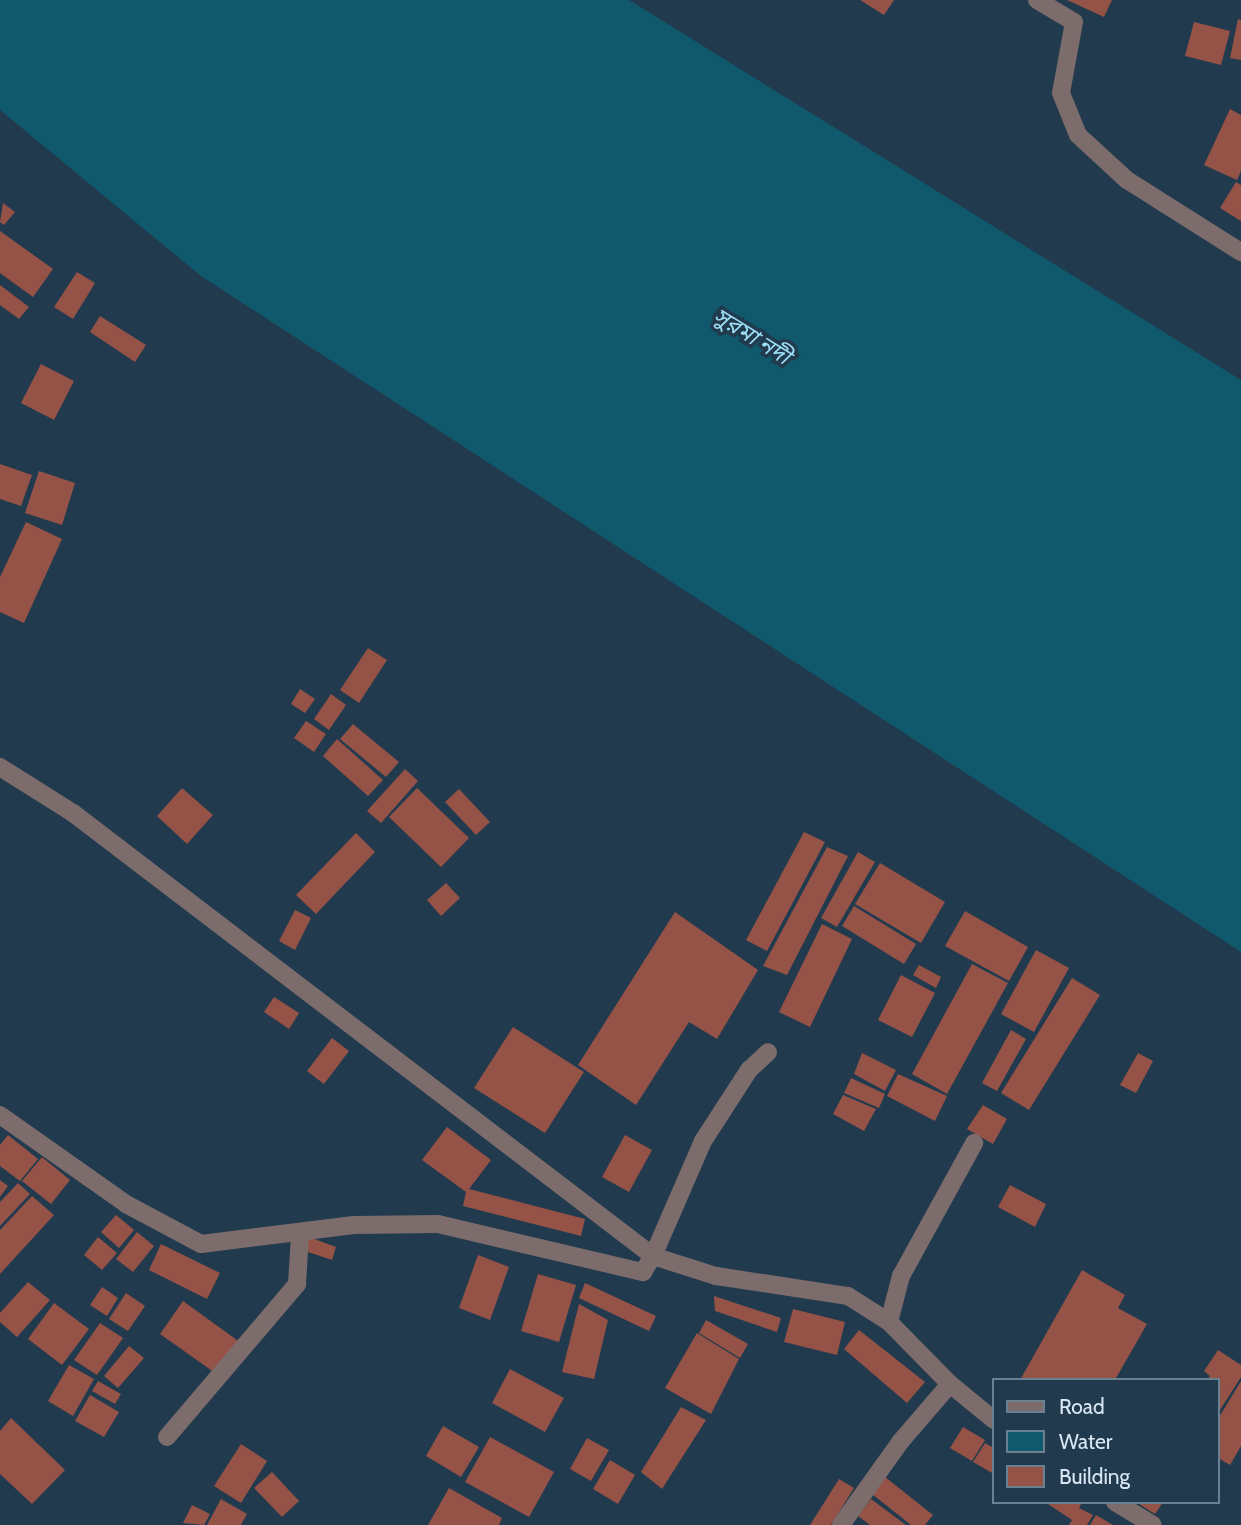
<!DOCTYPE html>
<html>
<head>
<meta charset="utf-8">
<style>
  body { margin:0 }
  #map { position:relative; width:1241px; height:1525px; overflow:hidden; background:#223a4e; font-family:Cabin,"Noto Sans Bengali",sans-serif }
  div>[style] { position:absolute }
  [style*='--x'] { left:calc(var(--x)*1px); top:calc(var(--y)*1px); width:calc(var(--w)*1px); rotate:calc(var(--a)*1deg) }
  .water>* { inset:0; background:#10586c }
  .building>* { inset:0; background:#955246 }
  .minor>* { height:18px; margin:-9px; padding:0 9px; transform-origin:9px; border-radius:9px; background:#7c6c6b }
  span { translate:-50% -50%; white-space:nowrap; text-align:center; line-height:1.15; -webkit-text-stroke:7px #223a4e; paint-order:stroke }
  .water-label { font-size:23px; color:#9ddef5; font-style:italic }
  .legend { position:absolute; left:992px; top:1378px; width:228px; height:126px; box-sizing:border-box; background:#223a4e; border:2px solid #6b8090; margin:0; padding:9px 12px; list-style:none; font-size:21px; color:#d9e8f4 }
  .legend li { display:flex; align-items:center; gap:14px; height:35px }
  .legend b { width:35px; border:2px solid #6b8090 }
</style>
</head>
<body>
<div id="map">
  <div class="water">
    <div style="clip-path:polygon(0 0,629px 0,1241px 380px,1241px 952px,201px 276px,0 110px)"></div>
  </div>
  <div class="building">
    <div style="clip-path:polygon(860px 0,894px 0,884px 15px)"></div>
    <div style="clip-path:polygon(1067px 0,1112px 0,1104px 17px)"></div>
    <div style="clip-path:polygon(1238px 19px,1241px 20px,1241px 60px,1230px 58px)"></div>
    <div style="clip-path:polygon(1194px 22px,1230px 31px,1221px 65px,1185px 56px)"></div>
    <div style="clip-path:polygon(1230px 109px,1241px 115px,1241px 171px,1237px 180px,1204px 165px)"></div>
    <div style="clip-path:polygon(1236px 182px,1241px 185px,1241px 221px,1220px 208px)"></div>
    <div style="clip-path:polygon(3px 203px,15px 212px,4px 225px,0 222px)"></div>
    <div style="clip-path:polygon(0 231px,53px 269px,33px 297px,0 273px)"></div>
    <div style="clip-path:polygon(77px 272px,95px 283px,73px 319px,54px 307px)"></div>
    <div style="clip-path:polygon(0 285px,29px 307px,19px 319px,0 305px)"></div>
    <div style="clip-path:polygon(100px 316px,146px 345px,135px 362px,90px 332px)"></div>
    <div style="clip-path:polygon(41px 364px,74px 381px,54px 420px,21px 403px)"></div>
    <div style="clip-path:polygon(0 464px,32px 475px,21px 506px,0 499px)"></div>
    <div style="clip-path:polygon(39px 471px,75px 483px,62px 525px,25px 513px)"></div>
    <div style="clip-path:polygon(26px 522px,62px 539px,24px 623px,0 612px,0 577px)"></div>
    <div style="clip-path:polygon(368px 648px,387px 660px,359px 703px,340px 690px)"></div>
    <div style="clip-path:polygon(300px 689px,315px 699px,305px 713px,291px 704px)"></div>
    <div style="clip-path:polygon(331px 694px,346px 705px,329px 730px,314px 719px)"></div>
    <div style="clip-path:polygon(306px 721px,326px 734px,314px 752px,294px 738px)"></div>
    <div style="clip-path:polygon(353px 724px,399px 762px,386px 777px,340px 739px)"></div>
    <div style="clip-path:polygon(337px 739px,383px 780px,368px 796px,323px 756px)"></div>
    <div style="clip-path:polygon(405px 769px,418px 781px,381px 823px,367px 811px)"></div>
    <div style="clip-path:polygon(182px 788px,213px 815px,187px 844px,157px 816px)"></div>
    <div style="clip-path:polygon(417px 788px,469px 838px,441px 867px,389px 817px)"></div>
    <div style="clip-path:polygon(459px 789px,490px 822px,476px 835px,445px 802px)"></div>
    <div style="clip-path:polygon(804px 832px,825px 842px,767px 951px,746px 940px)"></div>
    <div style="clip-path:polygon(356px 833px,375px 852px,316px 914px,296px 895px)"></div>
    <div style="clip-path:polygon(827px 847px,848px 856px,787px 975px,763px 966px)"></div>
    <div style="clip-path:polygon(858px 852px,875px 862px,837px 927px,821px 918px)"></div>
    <div style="clip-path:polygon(880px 863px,945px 902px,921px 943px,855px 904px)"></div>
    <div style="clip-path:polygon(446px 883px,460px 898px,441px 916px,427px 900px)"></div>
    <div style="clip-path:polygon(854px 906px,916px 944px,904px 964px,842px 926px)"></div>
    <div style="clip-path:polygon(295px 910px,311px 918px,295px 950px,279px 941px)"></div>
    <div style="clip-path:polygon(965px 911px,1028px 947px,1009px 981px,945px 946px)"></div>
    <div style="clip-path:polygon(675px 912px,758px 970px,717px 1039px,689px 1022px,636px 1105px,578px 1065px)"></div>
    <div style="clip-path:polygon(822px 924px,852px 939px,810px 1027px,779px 1012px)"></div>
    <div style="clip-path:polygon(1036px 950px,1069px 968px,1034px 1032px,1001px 1014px)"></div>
    <div style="clip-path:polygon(972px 964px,1008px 983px,947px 1094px,912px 1074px)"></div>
    <div style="clip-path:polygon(919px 965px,941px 977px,936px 988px,913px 975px)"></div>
    <div style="clip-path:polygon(901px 975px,935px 993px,912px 1037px,878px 1020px)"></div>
    <div style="clip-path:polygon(1072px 978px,1100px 995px,1029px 1110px,1001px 1093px)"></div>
    <div style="clip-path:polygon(274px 997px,299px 1013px,289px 1029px,264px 1012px)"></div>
    <div style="clip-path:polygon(513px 1027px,584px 1072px,545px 1133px,474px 1088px)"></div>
    <div style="clip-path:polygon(1011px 1030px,1026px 1039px,997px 1091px,982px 1083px)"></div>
    <div style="clip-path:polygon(332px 1038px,349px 1051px,324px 1084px,307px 1071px)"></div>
    <div style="clip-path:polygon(862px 1053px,896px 1070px,885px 1091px,854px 1074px)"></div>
    <div style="clip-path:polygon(1138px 1053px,1153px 1061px,1136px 1093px,1120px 1085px)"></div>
    <div style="clip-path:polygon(898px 1074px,947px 1096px,935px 1121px,887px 1096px)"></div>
    <div style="clip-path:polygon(851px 1078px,885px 1094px,879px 1108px,844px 1093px)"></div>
    <div style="clip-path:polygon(843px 1095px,876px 1109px,864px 1131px,833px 1114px)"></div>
    <div style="clip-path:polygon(983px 1105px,1007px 1119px,993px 1144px,967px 1129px)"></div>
    <div style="clip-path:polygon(447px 1127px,491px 1160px,469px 1189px,585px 1219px,581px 1236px,463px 1206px,466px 1192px,422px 1160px)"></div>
    <div style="clip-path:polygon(8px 1135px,38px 1159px,20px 1181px,0 1166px,0 1145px)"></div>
    <div style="clip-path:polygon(625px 1135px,652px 1150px,629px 1192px,602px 1177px)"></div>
    <div style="clip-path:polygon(42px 1157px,70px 1180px,51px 1204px,22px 1181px)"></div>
    <div style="clip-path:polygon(0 1180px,8px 1186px,0 1197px)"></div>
    <div style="clip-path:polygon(18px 1183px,30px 1194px,0 1226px,0 1202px)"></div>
    <div style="clip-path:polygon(1010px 1185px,1046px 1204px,1035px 1227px,998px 1207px)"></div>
    <div style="clip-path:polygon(32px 1196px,54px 1215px,0 1274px,0 1230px)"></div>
    <div style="clip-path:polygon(116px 1215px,134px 1230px,119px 1248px,101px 1232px)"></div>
    <div style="clip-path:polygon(137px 1232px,154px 1246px,133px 1272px,116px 1259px)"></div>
    <div style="clip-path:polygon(98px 1237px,117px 1253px,102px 1270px,84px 1255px)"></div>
    <div style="clip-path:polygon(309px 1237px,336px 1247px,332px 1260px,305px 1251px)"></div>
    <div style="clip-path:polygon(161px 1244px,220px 1273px,207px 1299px,149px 1270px)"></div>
    <div style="clip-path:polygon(478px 1255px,509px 1267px,490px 1320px,459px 1308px)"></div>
    <div style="clip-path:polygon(1082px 1270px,1125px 1295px,1118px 1308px,1147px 1324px,1115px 1380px,1020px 1380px)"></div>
    <div style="clip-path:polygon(538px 1274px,576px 1285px,559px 1342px,521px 1331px)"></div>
    <div style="clip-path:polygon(28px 1282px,50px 1300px,17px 1337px,0 1322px,0 1313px)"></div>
    <div style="clip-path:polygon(585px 1283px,656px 1316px,649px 1331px,579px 1298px)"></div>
    <div style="clip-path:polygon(102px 1287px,118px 1298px,107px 1316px,90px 1305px)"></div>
    <div style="clip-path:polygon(126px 1293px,145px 1306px,128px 1331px,109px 1319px)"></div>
    <div style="clip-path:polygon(714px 1296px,781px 1318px,777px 1332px,715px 1311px)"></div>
    <div style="clip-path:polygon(183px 1301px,241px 1343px,218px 1375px,160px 1334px)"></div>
    <div style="clip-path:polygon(54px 1303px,89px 1329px,62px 1365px,28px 1339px)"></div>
    <div style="clip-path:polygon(579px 1304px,608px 1320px,594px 1379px,562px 1372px)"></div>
    <div style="clip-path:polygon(793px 1309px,845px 1322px,837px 1355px,784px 1342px)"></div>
    <div style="clip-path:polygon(706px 1320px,748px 1344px,740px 1358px,699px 1333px)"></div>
    <div style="clip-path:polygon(100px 1323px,123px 1338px,97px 1375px,74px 1360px)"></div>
    <div style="clip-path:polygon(859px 1330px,925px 1382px,907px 1403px,844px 1349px)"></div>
    <div style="clip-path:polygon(697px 1333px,739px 1359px,711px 1414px,665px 1388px)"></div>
    <div style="clip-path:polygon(129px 1346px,144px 1358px,118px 1388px,104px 1376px)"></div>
    <div style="clip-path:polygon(1218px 1350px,1241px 1365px,1241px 1377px,1218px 1413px,1218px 1380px,1207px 1380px,1210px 1376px,1204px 1371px)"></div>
    <div style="clip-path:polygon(69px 1365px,94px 1379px,73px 1416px,48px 1401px)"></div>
    <div style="clip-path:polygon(510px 1369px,564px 1398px,545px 1432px,492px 1403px)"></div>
    <div style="clip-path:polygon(98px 1381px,121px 1394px,115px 1404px,92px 1391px)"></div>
    <div style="clip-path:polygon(1241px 1381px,1241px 1446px,1230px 1465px,1218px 1458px,1218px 1419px)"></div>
    <div style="clip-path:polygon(90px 1395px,119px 1412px,104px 1437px,75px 1421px)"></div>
    <div style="clip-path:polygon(681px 1407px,706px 1420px,662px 1489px,641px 1472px)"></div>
    <div style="clip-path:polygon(11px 1418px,65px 1470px,32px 1504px,0 1474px,0 1431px)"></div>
    <div style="clip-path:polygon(443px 1426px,479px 1447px,461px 1477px,426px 1456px)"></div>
    <div style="clip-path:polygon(963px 1427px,985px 1440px,972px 1461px,950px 1448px)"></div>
    <div style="clip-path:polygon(490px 1437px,554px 1472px,529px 1517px,465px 1482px)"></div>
    <div style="clip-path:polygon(587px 1438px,609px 1450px,591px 1481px,570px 1469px)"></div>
    <div style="clip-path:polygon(985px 1443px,994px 1448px,994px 1474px,973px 1462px)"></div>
    <div style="clip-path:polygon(241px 1444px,267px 1461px,241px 1503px,214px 1486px)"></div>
    <div style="clip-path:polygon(610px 1460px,635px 1475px,618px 1504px,593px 1489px)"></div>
    <div style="clip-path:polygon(272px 1472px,299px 1501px,282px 1517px,254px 1488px)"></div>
    <div style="clip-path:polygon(885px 1477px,933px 1515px,925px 1525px,911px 1525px,872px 1494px)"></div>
    <div style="clip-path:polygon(839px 1479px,854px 1488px,831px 1525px,810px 1525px)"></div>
    <div style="clip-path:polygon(449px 1488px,502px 1518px,499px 1525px,428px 1525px)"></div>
    <div style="clip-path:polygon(221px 1499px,247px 1514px,241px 1525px,207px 1525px)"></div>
    <div style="clip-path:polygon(871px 1499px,906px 1525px,870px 1525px,858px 1516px)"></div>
    <div style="clip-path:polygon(1045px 1502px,1082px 1502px,1079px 1508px,1093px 1515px,1087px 1525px,1069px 1525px,1072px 1520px)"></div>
    <div style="clip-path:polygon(1136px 1502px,1163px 1502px,1155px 1514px)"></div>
    <div style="clip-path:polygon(192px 1505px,210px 1514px,204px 1525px,183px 1523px)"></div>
    <div style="clip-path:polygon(1096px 1515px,1113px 1525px,1090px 1525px)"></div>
  </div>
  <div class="minor">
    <div style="--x:1037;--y:0;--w:43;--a:30.7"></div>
    <div style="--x:1074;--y:22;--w:72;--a:100.4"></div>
    <div style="--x:1061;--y:93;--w:45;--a:68"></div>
    <div style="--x:1078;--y:135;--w:67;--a:42.6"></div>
    <div style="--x:1127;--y:180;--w:135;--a:32.3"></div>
    <div style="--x:0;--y:767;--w:86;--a:32.2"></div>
    <div style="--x:73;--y:813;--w:730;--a:37.37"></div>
    <div style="--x:653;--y:1256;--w:125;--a:-66.5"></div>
    <div style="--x:703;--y:1141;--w:85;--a:-57.1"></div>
    <div style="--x:749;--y:1070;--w:26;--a:-43"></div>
    <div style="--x:0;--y:1115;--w:154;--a:35.2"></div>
    <div style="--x:126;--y:1204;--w:85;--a:28.1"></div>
    <div style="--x:201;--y:1244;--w:154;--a:-7.1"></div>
    <div style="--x:354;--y:1225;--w:84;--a:-0.7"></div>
    <div style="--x:438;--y:1224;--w:211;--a:13.2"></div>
    <div style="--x:643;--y:1272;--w:19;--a:-58"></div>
    <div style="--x:653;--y:1256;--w:66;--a:17.6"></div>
    <div style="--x:716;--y:1276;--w:134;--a:8.6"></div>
    <div style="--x:848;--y:1296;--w:49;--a:32.4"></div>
    <div style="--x:889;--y:1322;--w:87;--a:45.5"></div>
    <div style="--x:950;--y:1384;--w:57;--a:39.3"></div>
    <div style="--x:889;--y:1322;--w:48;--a:-75.4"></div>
    <div style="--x:901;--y:1276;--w:152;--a:-61.2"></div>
    <div style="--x:167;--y:1437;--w:201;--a:-49.6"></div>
    <div style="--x:297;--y:1284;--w:49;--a:-86.5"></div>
    <div style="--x:1115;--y:1502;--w:44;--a:31.2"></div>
    <div style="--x:841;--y:1525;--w:103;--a:-54.5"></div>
    <div style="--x:901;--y:1441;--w:75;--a:-49.3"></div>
  </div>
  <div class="water-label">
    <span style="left:752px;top:336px;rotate:32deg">সুরমা নদী</span>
  </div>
  <ul class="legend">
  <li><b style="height:9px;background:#7c6c6b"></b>Road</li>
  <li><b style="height:19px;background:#10586c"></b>Water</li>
  <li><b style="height:19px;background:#955246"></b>Building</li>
  </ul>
</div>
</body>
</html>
